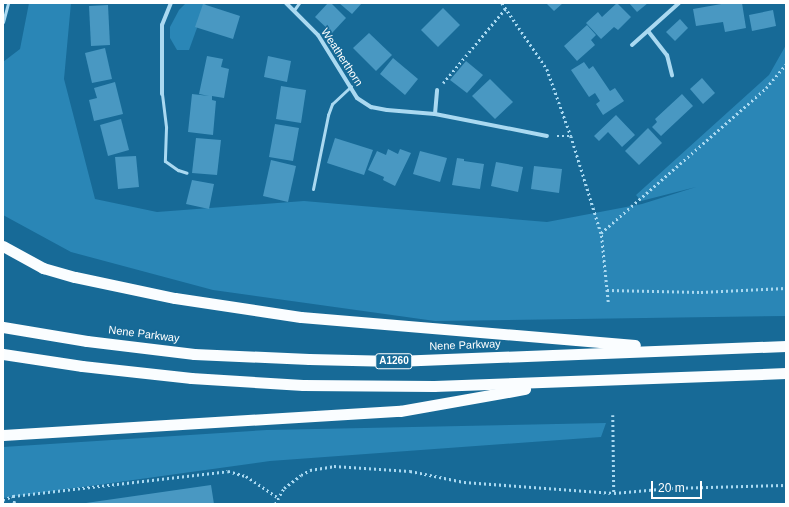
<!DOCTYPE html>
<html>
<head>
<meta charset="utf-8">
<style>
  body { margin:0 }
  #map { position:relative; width:789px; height:507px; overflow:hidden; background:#176a97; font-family:Arial,sans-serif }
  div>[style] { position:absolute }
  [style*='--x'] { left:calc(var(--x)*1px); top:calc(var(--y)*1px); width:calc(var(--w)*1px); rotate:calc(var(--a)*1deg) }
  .green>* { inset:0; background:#2a86b6 }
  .building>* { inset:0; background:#4998c2 }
  .path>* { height:2.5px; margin-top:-1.25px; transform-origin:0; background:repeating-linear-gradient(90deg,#aad9f1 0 2px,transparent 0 5px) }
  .service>* { height:3px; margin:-1.5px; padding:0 1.5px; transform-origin:1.5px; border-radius:1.5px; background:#aad9f1 }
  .minor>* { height:4px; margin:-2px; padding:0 2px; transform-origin:2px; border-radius:2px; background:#aad9f1 }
  .trunk>* { height:11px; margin:-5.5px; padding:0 5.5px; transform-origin:5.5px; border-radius:5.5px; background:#fafdff }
  span { translate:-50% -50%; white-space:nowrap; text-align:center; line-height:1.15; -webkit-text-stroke:3px #176a97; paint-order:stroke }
  .shield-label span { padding:1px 3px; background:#176a97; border:1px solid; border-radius:3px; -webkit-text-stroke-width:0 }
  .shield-label { font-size:10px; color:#fff; font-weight:700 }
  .street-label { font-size:11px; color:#fff }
  .frame { position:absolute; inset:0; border:4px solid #fff; pointer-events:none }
  .scale { position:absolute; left:651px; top:481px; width:51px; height:18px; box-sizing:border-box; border:2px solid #fff; border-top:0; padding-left:5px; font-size:12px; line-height:14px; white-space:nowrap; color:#fff; -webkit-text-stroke:3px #176a97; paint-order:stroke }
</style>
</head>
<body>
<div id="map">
  <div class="green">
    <div style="clip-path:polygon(29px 3px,71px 3px,64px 79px,95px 199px,157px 212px,304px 201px,547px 222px,642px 204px,696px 187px,641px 201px,636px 195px,769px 75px,786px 45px,786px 316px,435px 321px,213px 290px,71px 252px,3px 215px,3px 62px,20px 49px)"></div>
    <div style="clip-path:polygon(186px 3px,206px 3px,189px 50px,177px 50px,170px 38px,170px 27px,179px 10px)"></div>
    <div style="clip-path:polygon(606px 423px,601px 437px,270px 461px,3px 498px,3px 447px,267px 430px)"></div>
  </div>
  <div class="building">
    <div style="clip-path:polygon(328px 3px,331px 3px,346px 18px,332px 33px,315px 17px)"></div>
    <div style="clip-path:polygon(339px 3px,362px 3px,352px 14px)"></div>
    <div style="clip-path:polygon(546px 3px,563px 3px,554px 11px)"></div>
    <div style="clip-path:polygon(617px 3px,631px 17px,618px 30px,614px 27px,601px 39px,586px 23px,598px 12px,602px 17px)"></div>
    <div style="clip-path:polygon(629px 3px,648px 3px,637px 12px)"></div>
    <div style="clip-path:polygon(727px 3px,742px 3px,746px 28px,725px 32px,723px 22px,696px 26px,693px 9px)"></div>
    <div style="clip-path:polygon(203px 4px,240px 16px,233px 39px,195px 27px)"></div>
    <div style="clip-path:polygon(108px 5px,110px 45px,91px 46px,89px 6px)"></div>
    <div style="clip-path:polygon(443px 8px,460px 25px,438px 47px,421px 30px)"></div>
    <div style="clip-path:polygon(773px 10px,776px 26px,752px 31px,749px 15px)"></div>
    <div style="clip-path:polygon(680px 19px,688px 28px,675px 41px,666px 32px)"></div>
    <div style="clip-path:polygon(587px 25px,596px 35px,591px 40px,595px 45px,577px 61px,564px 46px)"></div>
    <div style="clip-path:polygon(369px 33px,392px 55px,376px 71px,353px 48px)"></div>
    <div style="clip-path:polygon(105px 48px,112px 79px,92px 83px,85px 53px)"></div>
    <div style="clip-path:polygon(207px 56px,223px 59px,221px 67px,229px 69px,224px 98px,212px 96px,212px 100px,216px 101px,213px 135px,188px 132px,192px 94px,209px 96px,199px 94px)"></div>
    <div style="clip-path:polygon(268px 56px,291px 61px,287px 82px,264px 77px)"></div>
    <div style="clip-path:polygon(393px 58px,418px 79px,405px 95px,380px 74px)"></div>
    <div style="clip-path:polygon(466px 61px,483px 75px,467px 93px,450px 80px)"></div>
    <div style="clip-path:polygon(584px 62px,589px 69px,593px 66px,610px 91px,615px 88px,624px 101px,603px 115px,596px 104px,600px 101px,595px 93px,589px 97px,571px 70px)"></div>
    <div style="clip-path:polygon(702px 78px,715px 93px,703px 104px,690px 89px)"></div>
    <div style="clip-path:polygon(490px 79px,513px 102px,495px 119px,472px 96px)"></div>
    <div style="clip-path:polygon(115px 82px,123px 114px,94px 121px,89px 100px,97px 98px,94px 88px)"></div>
    <div style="clip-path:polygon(281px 86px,306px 90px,301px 123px,276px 119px)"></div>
    <div style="clip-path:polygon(682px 94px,693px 106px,661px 136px,652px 127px,657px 122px,655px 119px)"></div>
    <div style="clip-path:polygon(616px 115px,635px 135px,622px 147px,608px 132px,599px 141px,594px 136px)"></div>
    <div style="clip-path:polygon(121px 119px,129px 150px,108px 156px,100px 125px)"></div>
    <div style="clip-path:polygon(275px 124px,299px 128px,293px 161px,269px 157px)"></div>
    <div style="clip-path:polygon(648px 128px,662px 143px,639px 165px,625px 151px)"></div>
    <div style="clip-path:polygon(196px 138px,221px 140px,217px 175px,192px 173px)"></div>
    <div style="clip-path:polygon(335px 138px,373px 150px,364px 175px,327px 163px)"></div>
    <div style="clip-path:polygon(388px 149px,398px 154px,400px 149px,411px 153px,395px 186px,383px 180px,384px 177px,368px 170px,377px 151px,386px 155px)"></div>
    <div style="clip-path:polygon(420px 151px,447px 158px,440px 182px,413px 174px)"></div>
    <div style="clip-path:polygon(136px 156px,139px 187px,118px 189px,115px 157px)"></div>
    <div style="clip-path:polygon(457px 158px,464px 159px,464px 161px,484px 164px,480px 189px,452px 185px)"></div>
    <div style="clip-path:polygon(271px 160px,296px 166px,288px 202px,263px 196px)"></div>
    <div style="clip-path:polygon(496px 162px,523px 167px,518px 192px,491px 186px)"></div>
    <div style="clip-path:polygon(534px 166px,562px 169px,559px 193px,531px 189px)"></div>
    <div style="clip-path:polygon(192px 180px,214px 184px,209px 209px,186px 204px)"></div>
    <div style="clip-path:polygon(211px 485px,214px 504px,86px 504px,86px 503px)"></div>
  </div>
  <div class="path">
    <div style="--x:502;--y:3;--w:80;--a:55.7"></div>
    <div style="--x:547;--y:69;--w:71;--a:70.3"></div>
    <div style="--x:571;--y:136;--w:102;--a:72.8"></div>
    <div style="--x:443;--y:83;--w:98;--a:-50"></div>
    <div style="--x:557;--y:136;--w:14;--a:0"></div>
    <div style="--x:607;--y:290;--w:94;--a:1.2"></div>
    <div style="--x:701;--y:292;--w:85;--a:-2.7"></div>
    <div style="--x:608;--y:302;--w:69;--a:-95.8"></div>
    <div style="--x:601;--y:233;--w:220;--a:-41.3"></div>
    <div style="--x:766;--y:88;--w:31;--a:-50"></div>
    <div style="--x:613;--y:415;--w:78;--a:89.3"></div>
    <div style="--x:13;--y:496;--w:8;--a:76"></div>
    <div style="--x:3;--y:500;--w:11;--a:-22"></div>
    <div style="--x:13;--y:496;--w:216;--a:-6.6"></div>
    <div style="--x:228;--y:471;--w:19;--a:16"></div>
    <div style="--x:246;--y:476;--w:40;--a:34"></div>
    <div style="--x:275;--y:504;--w:18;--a:-61"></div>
    <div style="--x:284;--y:488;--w:21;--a:-37"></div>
    <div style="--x:301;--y:475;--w:10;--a:-29"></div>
    <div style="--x:310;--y:470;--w:24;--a:-9"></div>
    <div style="--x:334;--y:466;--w:76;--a:3.8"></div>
    <div style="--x:410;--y:471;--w:55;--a:11.5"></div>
    <div style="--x:464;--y:482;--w:150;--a:4.2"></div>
    <div style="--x:614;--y:493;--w:57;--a:-5"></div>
    <div style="--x:671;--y:488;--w:115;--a:-1.5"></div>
  </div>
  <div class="service">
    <div style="--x:294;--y:10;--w:9;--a:-54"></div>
    <div style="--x:3;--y:22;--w:20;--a:-75"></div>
    <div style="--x:162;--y:94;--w:34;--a:83"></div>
    <div style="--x:166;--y:128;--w:33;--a:92"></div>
    <div style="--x:165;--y:161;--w:16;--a:35"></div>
    <div style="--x:178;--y:170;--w:9;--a:18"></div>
    <div style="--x:313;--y:189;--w:76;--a:-78.5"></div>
    <div style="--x:328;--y:115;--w:12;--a:-70"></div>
    <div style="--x:332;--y:104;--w:26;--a:-43"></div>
  </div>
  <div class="minor">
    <div style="--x:286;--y:3;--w:45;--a:45"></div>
    <div style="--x:318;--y:35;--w:74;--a:58.2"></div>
    <div style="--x:357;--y:98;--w:17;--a:33"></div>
    <div style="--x:371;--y:107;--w:16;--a:11"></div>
    <div style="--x:387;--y:110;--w:48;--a:4.8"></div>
    <div style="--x:435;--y:114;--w:114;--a:11.1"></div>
    <div style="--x:648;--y:31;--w:31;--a:52"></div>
    <div style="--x:667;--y:55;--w:21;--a:76"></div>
    <div style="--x:632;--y:45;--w:63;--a:-41.8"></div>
    <div style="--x:162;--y:94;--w:69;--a:-90"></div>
    <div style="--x:162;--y:25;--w:24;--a:-68"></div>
    <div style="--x:435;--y:114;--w:24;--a:-85"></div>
  </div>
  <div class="trunk">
    <div style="--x:3;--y:246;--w:46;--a:28.8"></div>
    <div style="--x:43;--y:268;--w:33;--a:16"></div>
    <div style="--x:75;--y:277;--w:102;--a:11.9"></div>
    <div style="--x:175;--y:298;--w:127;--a:8.6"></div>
    <div style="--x:301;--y:317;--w:335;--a:4.8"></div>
    <div style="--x:3;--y:327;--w:85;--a:9.5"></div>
    <div style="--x:87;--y:341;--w:108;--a:6.9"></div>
    <div style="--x:194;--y:354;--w:115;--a:2.5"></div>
    <div style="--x:309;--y:359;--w:86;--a:1.3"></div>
    <div style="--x:395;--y:361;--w:391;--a:-2.2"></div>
    <div style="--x:3;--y:354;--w:80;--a:8.6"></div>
    <div style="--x:82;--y:366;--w:110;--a:6.3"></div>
    <div style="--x:191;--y:378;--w:112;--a:3.6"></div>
    <div style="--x:303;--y:385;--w:131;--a:0.4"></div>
    <div style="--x:434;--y:386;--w:352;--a:-2.1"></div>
    <div style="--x:3;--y:435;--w:398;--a:-3.5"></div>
    <div style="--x:400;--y:411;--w:127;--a:-10"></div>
  </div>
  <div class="shield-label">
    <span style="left:394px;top:361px">A1260</span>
  </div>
  <div class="street-label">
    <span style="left:342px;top:57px;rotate:57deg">Weatherthorn</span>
    <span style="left:144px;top:334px;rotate:7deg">Nene Parkway</span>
    <span style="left:465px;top:345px;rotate:-2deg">Nene Parkway</span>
  </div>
  <div class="frame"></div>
  <div class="scale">20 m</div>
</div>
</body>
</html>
